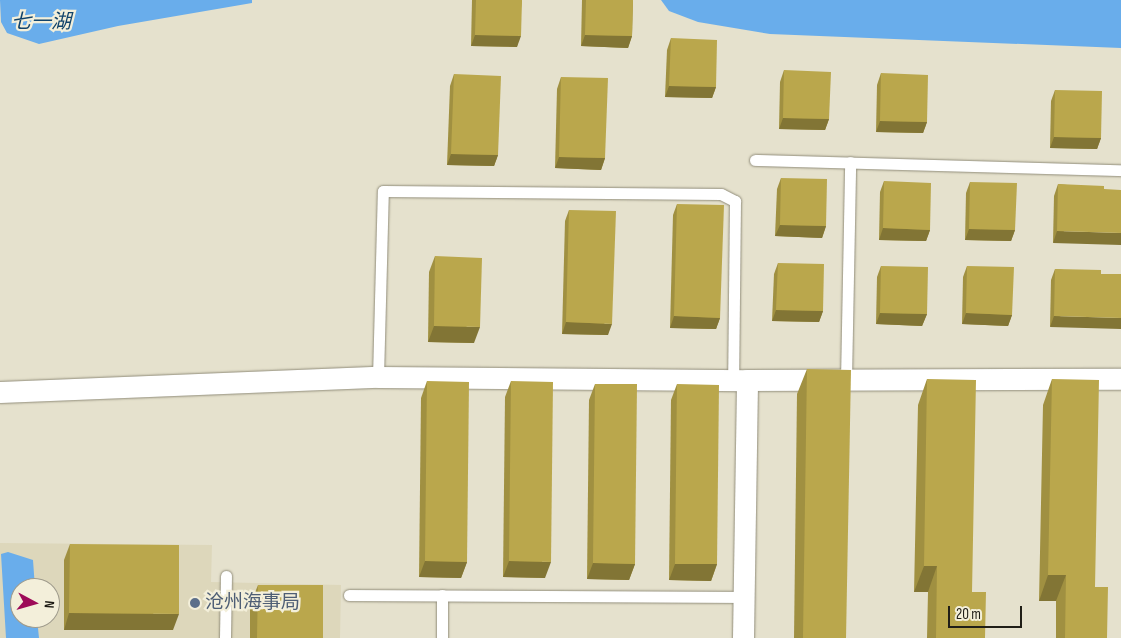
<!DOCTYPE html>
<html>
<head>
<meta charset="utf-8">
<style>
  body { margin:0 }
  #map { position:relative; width:1121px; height:638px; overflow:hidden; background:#e5e1cd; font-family:"Sofia Sans Condensed","Noto Sans SC",sans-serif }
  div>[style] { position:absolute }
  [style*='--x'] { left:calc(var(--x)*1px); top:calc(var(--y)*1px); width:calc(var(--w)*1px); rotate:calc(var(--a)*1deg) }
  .built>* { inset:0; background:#ddd7bb }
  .water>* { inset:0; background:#69adeb }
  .roads { filter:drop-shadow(0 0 1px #918d7a) drop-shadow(0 0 1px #918d7a) }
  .service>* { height:11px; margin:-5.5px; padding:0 5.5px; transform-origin:5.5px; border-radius:5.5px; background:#fff }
  .minor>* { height:21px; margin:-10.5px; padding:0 10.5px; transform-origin:10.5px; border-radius:10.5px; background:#fff }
  .wall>* { inset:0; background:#a09041 }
  .shaded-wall>* { inset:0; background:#827535 }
  .building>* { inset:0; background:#baa74c }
  .dots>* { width:14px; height:14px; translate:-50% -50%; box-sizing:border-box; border:2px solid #f3efda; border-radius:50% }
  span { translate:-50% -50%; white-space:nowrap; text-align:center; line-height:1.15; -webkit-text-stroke:4.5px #f3efda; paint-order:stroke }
  .service-label { font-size:19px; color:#4e5e75 }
  .left { translate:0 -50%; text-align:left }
  .water-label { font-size:20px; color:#11436b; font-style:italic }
  .north { position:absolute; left:10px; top:578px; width:50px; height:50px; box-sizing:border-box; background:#f3efda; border:1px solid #9f9b8c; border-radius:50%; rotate:96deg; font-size:14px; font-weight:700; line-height:20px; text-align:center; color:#201e17 }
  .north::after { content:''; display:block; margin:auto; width:18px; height:22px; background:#9d0b58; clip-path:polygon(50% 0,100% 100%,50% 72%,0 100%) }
  .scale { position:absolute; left:948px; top:606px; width:74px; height:22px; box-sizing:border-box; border:2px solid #201e17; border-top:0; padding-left:6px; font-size:15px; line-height:18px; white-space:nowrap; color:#201e17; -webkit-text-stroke:4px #f3efda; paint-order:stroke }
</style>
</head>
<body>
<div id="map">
  <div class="built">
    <div style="clip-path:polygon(evenodd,0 543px,212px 545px,211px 582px,341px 585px,340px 638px,0 638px,0 543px,20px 588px,50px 588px,50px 618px,20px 618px,20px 588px)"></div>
  </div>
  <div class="water">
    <div style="clip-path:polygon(0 0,252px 0,252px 3px,118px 26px,39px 44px,7px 33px,1px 22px)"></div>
    <div style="clip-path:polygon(661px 0,1121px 0,1121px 48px,770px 34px,698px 22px,669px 11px)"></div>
    <div style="clip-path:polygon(8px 552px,33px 560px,35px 588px,20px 588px,20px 618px,37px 618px,39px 638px,6px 638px,1px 554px)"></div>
  </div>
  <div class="roads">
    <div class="service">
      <div style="--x:755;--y:160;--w:366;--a:1.6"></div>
      <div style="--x:378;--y:377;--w:186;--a:-88.5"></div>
      <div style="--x:383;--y:191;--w:338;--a:0.5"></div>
      <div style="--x:721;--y:194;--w:16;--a:27"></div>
      <div style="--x:735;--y:201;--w:179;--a:90.6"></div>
      <div style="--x:846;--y:380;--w:218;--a:-88.9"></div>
      <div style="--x:349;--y:595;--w:395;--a:0.3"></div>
      <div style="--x:225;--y:638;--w:62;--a:-89.1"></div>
      <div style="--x:442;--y:638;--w:43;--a:-90"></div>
    </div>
    <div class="minor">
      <div style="--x:0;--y:392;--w:378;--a:-2.3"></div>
      <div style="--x:378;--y:377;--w:369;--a:0.5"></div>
      <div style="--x:747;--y:380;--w:374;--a:-0.2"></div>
      <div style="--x:743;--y:638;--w:258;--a:-89.1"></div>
    </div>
  </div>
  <div class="wall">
    <div style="clip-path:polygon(472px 0,522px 0,517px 47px,471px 46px)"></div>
    <div style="clip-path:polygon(582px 0,633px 0,632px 36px,628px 48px,581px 46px)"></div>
    <div style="clip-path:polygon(671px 38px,716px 87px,712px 98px,665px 97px,667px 50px)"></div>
    <div style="clip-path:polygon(784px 70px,829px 119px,825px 130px,779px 129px,780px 82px)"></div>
    <div style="clip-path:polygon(881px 73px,927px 122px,923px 133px,876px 132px,877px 85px)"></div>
    <div style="clip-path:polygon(454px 74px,498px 155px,494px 166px,447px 165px,450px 86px)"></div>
    <div style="clip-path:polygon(561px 77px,605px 158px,601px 170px,555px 168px,557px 89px)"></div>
    <div style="clip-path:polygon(1055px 90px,1101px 138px,1097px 149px,1050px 148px,1051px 101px)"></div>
    <div style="clip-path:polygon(781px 178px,826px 226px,822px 238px,775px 236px,777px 189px)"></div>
    <div style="clip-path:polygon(884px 181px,930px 230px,926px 241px,879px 240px,880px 192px)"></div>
    <div style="clip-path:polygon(970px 182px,1015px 230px,1011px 241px,965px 240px,966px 193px)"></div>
    <div style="clip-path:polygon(1058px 184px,1104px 189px,1053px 243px,1054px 196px)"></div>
    <div style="clip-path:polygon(677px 204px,720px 318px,716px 329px,670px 328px,673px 215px)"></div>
    <div style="clip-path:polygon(569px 210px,608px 335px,562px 334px,565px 221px)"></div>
    <div style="clip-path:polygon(435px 256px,474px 343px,428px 342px,429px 272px)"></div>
    <div style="clip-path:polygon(778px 263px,823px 311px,819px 322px,772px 321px,774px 274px)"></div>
    <div style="clip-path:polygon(881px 266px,927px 314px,922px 326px,876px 324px,877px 277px)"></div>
    <div style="clip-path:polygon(967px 266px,1012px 315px,1008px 326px,962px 324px,963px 277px)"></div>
    <div style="clip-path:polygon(1055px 269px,1101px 274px,1050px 327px,1051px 280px)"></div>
    <div style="clip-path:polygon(807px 369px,846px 638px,794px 638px,797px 394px)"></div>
    <div style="clip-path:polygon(927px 379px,972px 592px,985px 638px,927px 638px,928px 592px,914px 592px,918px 405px)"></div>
    <div style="clip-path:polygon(1052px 379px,1095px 587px,1107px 638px,1056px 638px,1056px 601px,1039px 601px,1043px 405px)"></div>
    <div style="clip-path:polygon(427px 381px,467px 562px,461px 578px,419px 577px,421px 398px)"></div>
    <div style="clip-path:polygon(511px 381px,545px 578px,503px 577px,505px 397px)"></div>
    <div style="clip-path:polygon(595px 384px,635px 564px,629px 580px,587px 579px,589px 400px)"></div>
    <div style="clip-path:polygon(677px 384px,717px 564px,711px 581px,669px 580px,671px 400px)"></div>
    <div style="clip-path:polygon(70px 544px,173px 630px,64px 630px,64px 560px)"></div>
    <div style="clip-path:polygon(258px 585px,323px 638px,250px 638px,250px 605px)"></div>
  </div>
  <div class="shaded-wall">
    <div style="clip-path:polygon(475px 35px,521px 36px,517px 47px,471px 46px)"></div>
    <div style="clip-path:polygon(585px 35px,632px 36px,628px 48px,581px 46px)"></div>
    <div style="clip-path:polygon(669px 86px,716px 87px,712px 98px,665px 97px)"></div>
    <div style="clip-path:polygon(783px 118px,829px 119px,825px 130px,779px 129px)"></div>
    <div style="clip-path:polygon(880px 121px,927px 122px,923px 133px,876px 132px)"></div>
    <div style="clip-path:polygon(1054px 137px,1101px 138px,1097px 149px,1050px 148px)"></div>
    <div style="clip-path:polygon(451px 154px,498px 155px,494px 166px,447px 165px)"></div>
    <div style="clip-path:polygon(559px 157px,605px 158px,601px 170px,555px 168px)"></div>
    <div style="clip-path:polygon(780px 225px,826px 226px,822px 238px,775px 236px)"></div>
    <div style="clip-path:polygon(883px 228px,930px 230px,926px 241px,879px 240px)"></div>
    <div style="clip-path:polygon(969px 229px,1015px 230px,1011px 241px,965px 240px)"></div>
    <div style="clip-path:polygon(1057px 231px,1121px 233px,1121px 245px,1053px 243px)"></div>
    <div style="clip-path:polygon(776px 310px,823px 311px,819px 322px,772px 321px)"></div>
    <div style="clip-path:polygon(880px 313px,927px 314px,922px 326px,876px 324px)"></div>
    <div style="clip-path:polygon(966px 313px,1012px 315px,1008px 326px,962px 324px)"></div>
    <div style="clip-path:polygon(674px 316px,720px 318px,716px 329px,670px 328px)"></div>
    <div style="clip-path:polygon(1054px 316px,1121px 318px,1121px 329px,1050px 327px)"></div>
    <div style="clip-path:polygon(566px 322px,612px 324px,608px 335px,562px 334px)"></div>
    <div style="clip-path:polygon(434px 326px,480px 327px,474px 343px,428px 342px)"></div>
    <div style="clip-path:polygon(425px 561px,467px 562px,461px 578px,419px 577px)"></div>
    <div style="clip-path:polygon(509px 561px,551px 562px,545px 578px,503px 577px)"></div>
    <div style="clip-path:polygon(593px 563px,635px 564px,629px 580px,587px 579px)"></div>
    <div style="clip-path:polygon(675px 564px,717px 564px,711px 581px,669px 580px)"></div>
    <div style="clip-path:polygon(924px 566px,937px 566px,928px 592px,914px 592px)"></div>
    <div style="clip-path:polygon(1048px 575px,1066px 575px,1056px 601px,1039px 601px)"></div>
    <div style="clip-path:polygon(69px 613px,179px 614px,173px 630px,64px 630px)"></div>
  </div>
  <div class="building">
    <div style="clip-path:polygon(476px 0,522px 0,521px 36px,475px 35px)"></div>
    <div style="clip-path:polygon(586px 0,633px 0,632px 36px,585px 35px)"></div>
    <div style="clip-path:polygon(671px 38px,717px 40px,716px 87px,669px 86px)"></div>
    <div style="clip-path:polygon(784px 70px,831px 72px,829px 119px,783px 118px)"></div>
    <div style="clip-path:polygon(881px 73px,928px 75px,927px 122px,880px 121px)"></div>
    <div style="clip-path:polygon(454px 74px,501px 76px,498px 155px,451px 154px)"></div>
    <div style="clip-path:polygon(561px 77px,608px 78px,605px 158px,559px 157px)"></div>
    <div style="clip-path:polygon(1055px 90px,1102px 91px,1101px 138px,1054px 137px)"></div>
    <div style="clip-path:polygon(781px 178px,827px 179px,826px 226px,780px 225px)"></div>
    <div style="clip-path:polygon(884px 181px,931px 183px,930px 230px,883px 228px)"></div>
    <div style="clip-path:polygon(970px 182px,1017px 183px,1015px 230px,969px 229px)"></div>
    <div style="clip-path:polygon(1058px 184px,1104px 186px,1104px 189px,1121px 190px,1121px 233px,1057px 231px)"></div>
    <div style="clip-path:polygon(677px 204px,724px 205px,720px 318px,674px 316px)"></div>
    <div style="clip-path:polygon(569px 210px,616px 211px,612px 324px,566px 322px)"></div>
    <div style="clip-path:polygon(435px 256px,482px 258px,480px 327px,434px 326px)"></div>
    <div style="clip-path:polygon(778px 263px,824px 264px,823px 311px,776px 310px)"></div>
    <div style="clip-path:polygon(881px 266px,928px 267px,927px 314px,880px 313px)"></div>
    <div style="clip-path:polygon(967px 266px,1014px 267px,1012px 315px,966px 313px)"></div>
    <div style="clip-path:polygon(1055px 269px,1101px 270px,1101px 274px,1121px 274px,1121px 318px,1054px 316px)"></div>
    <div style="clip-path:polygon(807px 369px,851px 370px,846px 638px,803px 638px)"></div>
    <div style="clip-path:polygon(927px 379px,976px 380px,972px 592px,986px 592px,985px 638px,936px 638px,937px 566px,924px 566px)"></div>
    <div style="clip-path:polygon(1052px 379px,1099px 380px,1095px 587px,1108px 587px,1107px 638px,1065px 638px,1066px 575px,1048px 575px)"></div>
    <div style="clip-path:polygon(427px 381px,469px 382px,467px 562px,425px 561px)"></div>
    <div style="clip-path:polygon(511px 381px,553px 382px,551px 562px,509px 561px)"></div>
    <div style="clip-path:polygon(595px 384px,637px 384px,635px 564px,593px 563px)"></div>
    <div style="clip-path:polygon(677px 384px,719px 385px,717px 564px,675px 564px)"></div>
    <div style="clip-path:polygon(70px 544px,179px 545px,179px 614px,69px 613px)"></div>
    <div style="clip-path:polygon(258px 585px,323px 585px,323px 638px,257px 638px)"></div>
  </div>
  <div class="dots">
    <div style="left:195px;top:603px;background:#5c6f8a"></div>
  </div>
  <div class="service-label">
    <span class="left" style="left:205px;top:603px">沧州海事局</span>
  </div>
  <div class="water-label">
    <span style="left:41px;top:22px">七一湖</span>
  </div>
  <div class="north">N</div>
  <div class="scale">20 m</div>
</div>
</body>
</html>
